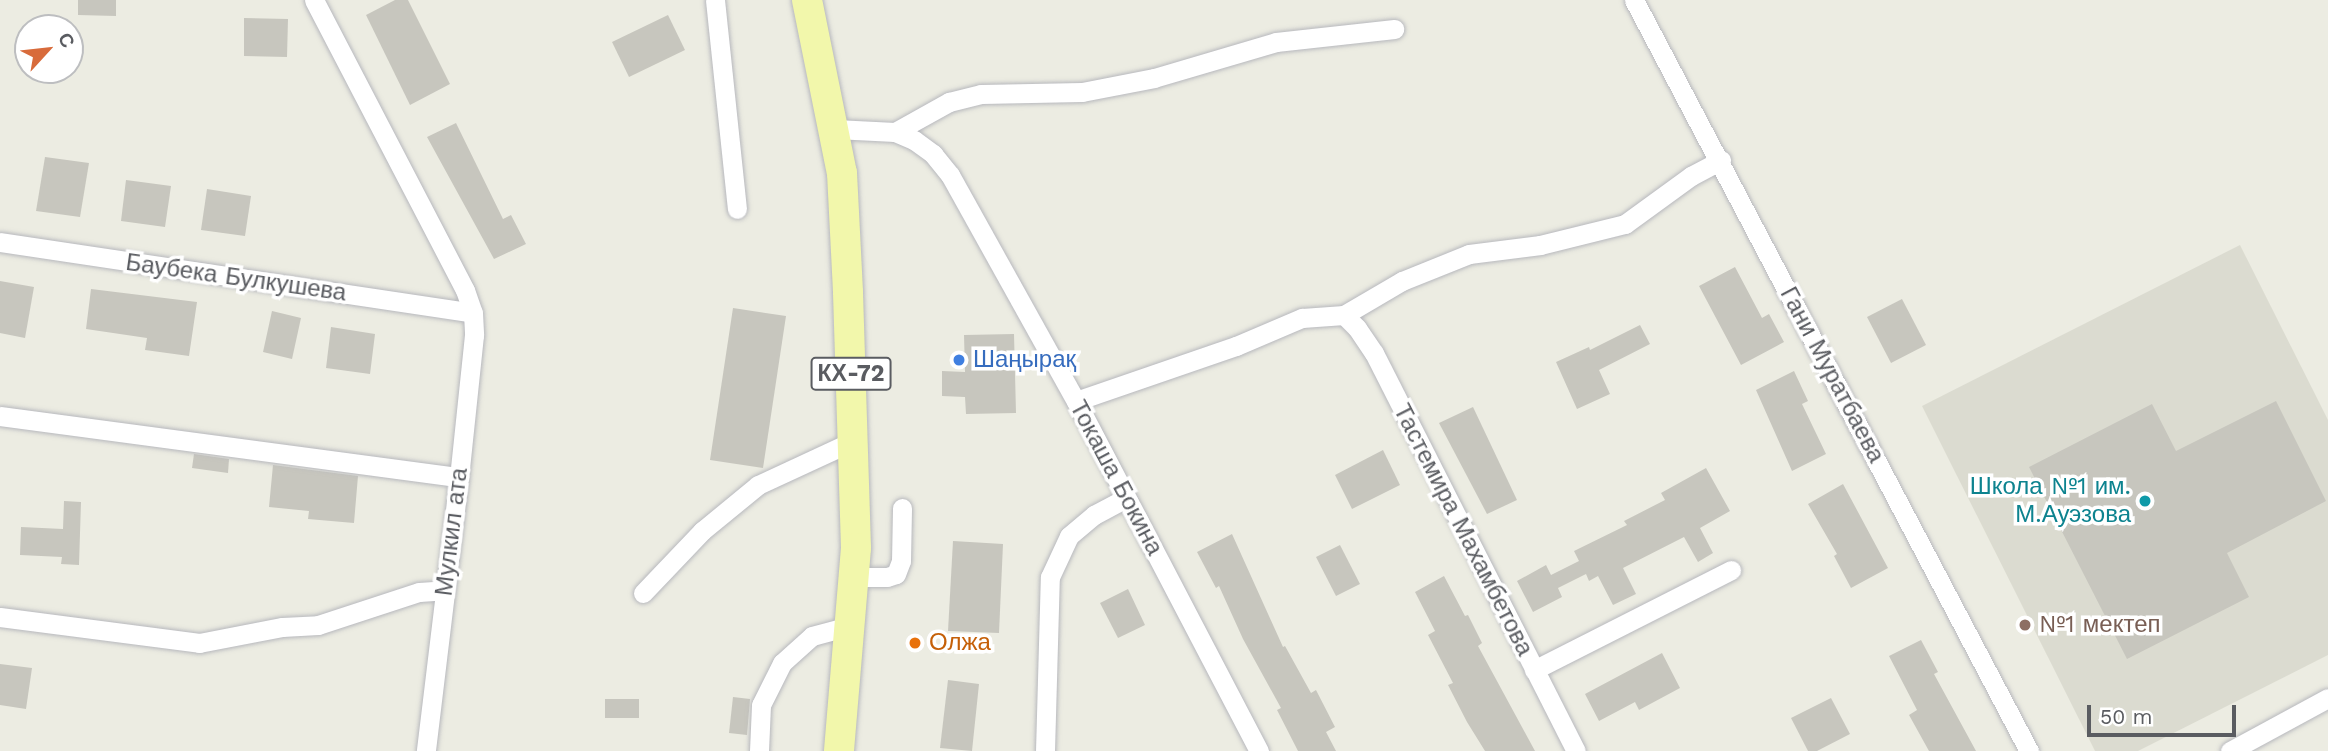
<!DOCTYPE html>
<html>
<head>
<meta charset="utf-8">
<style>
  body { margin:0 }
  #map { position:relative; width:2328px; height:751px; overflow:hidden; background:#ecece2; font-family:"Work Sans",sans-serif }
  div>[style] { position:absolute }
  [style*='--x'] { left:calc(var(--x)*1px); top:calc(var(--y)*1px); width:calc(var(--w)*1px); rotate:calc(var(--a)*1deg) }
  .education>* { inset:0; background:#dbdbd0 }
  .building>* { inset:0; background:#c7c6be }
  .roads { filter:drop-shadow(0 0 2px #b7b8bd) drop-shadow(0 0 2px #b7b8bd) }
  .street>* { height:19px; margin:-9.5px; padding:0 9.5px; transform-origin:9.5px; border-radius:9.5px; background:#fff }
  .primary>* { height:30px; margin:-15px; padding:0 15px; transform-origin:15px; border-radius:15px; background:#f2f7ab }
  .dots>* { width:19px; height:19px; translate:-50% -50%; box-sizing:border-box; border:4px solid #fff; border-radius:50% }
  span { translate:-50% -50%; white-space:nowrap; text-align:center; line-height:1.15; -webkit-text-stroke:7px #fff; paint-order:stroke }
  .shield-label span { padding:2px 5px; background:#fff; border:2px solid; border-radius:5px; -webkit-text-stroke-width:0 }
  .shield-label { font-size:23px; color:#5a5c61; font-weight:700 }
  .street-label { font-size:24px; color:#5a5c61 }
  .shop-label { font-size:24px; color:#366cbe }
  .left { translate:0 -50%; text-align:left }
  .culture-label { font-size:24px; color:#0d838f }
  .right { translate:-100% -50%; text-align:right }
  .education-label { font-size:24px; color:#785e54 }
  .food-label { font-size:24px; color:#c56008 }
  .north { position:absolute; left:14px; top:14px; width:70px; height:70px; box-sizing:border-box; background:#fff; border:2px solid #bdbec0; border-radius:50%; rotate:63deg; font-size:19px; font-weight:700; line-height:28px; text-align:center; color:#5a5c61 }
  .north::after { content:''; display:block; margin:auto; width:24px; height:32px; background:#d86b3b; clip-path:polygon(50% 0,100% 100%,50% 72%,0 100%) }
  .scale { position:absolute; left:2087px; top:705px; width:149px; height:32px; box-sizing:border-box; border:4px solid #5a5c61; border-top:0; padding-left:9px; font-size:21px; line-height:24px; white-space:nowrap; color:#5a5c61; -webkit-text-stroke:5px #fff; paint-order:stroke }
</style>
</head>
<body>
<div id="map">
  <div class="education">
    <div style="clip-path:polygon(2240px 245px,2328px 420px,2328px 655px,2138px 751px,2095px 751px,1922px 406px)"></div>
  </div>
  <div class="building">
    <div style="clip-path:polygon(78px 0,116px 0,116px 16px,78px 15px)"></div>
    <div style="clip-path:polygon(395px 0,408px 0,450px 84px,410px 105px,366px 15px)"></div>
    <div style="clip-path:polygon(668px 15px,685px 50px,629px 77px,612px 42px)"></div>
    <div style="clip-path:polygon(244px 18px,288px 19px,287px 57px,244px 56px)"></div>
    <div style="clip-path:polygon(456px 123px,503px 219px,511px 215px,526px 244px,494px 259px,427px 137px)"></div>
    <div style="clip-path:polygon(45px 157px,89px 163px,80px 217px,36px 211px)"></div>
    <div style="clip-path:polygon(126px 180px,171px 186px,165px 227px,121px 221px)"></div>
    <div style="clip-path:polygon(207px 189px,251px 196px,245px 236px,201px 230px)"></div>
    <div style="clip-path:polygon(1735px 267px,1762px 318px,1769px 314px,1784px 342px,1741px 365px,1699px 286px)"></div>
    <div style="clip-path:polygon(0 281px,34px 287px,25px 338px,0 333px)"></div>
    <div style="clip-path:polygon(91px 289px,197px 302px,189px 356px,145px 350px,147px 338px,86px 329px)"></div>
    <div style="clip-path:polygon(1902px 299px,1926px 345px,1891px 363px,1867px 317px)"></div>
    <div style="clip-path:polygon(733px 308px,786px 316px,763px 468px,710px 460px)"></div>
    <div style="clip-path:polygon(272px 311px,301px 318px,292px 359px,263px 352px)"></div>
    <div style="clip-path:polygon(1640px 325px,1650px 344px,1599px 370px,1610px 394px,1577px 409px,1556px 362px,1589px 347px,1590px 350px)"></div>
    <div style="clip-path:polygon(331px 327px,375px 334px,370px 374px,326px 368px)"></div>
    <div style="clip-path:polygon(1014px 334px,1016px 413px,966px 414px,965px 397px,942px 396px,942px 371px,965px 372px,964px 335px)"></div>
    <div style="clip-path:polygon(1794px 371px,1808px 401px,1802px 404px,1826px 454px,1792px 471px,1756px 390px)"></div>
    <div style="clip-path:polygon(2276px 401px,2326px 501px,2227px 553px,2249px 597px,2127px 659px,2029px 467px,2152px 404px,2176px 451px)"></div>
    <div style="clip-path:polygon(1473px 407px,1517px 500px,1487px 514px,1439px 423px)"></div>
    <div style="clip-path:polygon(1383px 450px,1400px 485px,1352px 509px,1335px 475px)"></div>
    <div style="clip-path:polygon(194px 454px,229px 459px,228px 473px,192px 468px)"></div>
    <div style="clip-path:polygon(273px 465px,358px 476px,354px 523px,308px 519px,309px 511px,269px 507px)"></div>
    <div style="clip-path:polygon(1706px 468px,1730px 511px,1700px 528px,1713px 553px,1698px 562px,1684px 537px,1623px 568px,1636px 594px,1613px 605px,1598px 576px,1589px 581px,1586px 574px,1558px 588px,1562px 597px,1533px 612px,1517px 581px,1546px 565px,1551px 575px,1579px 561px,1574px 551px,1627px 525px,1624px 521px,1665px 500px,1661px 493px)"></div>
    <div style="clip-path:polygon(1843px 484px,1888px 568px,1851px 588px,1834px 556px,1837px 554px,1808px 504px)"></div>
    <div style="clip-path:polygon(64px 501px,81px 502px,79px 565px,61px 564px,62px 557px,20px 555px,21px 527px,63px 529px)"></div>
    <div style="clip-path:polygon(1232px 534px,1283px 647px,1285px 646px,1311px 693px,1316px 690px,1335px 727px,1326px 732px,1336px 751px,1298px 751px,1277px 710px,1281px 708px,1243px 639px,1219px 586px,1216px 588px,1197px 552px)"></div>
    <div style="clip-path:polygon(953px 541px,1003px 544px,999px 633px,948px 631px)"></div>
    <div style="clip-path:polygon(1340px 545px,1360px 584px,1336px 596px,1316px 557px)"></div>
    <div style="clip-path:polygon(1444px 576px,1465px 616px,1468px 615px,1482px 643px,1478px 646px,1535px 751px,1485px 751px,1467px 722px,1448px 685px,1453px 683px,1428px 635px,1435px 631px,1415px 592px)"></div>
    <div style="clip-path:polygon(1128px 589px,1145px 625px,1118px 638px,1100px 603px)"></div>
    <div style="clip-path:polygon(1921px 640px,1938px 672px,1934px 674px,1976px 751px,1929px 751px,1909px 715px,1917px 710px,1889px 656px)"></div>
    <div style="clip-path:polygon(1662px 653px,1680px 688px,1639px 710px,1635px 702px,1599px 721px,1585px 694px)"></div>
    <div style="clip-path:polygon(0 664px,32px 668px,26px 709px,0 705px)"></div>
    <div style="clip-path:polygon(948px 680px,979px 684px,972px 751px,940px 748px)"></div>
    <div style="clip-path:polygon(733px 697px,750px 699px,747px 735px,729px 733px)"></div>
    <div style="clip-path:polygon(1831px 698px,1850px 734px,1817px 751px,1808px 751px,1791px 718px)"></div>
    <div style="clip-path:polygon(605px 699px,639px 699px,639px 718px,605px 718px)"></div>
  </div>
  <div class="roads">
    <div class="street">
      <div style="--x:314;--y:0;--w:327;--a:62.5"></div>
      <div style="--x:465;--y:290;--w:24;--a:71"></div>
      <div style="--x:473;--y:313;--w:22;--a:87"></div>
      <div style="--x:474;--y:335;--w:143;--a:96"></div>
      <div style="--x:459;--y:477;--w:276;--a:96.9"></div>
      <div style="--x:715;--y:0;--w:210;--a:84"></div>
      <div style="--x:1634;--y:0;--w:849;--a:62.26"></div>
      <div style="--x:835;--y:129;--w:60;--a:2.9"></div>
      <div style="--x:895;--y:132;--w:21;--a:23"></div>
      <div style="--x:914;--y:140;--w:24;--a:36"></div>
      <div style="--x:933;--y:154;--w:27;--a:51"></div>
      <div style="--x:950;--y:175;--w:259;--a:60.9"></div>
      <div style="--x:1076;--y:401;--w:395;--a:62.4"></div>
      <div style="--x:895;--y:132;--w:62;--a:-29.1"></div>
      <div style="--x:949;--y:102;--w:33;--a:-14"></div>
      <div style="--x:981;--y:94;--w:101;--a:-1.1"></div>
      <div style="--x:1082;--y:92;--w:73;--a:-11"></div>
      <div style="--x:1154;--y:78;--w:127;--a:-16.4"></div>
      <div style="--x:1276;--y:42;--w:119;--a:-6.3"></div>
      <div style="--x:0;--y:242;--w:478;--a:8.5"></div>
      <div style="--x:1344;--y:315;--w:18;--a:45"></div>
      <div style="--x:1357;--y:328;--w:30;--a:56"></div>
      <div style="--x:1374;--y:353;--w:446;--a:63.1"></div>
      <div style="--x:1076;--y:401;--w:169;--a:-19"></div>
      <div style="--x:1236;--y:346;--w:72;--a:-23"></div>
      <div style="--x:1302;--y:318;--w:42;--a:-4.1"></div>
      <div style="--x:1344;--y:315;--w:67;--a:-30.4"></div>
      <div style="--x:1402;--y:281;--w:72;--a:-21.9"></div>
      <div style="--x:1469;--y:254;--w:72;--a:-7.2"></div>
      <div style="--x:1540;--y:245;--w:88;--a:-13.9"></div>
      <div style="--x:1625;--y:224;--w:82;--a:-36"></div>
      <div style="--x:1691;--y:176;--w:34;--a:-28"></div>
      <div style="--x:0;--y:416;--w:463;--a:7.6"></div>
      <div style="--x:853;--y:577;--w:34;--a:0"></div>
      <div style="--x:887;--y:577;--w:9;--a:-18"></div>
      <div style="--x:896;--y:574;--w:14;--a:-69"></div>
      <div style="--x:901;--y:561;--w:53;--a:-88.9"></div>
      <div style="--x:643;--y:593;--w:86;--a:-46.4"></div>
      <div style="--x:702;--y:531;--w:72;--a:-39.4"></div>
      <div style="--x:758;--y:485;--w:105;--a:-24.9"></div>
      <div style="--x:0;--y:617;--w:201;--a:7.4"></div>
      <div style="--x:199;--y:643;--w:85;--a:-10.9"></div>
      <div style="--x:282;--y:627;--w:36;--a:-3"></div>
      <div style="--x:318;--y:625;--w:106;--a:-18.1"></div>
      <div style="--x:419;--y:592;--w:26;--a:-4"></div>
      <div style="--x:1534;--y:670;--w:221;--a:-26.9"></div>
      <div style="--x:759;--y:751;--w:46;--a:-87.5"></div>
      <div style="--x:761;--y:705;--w:47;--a:-63.4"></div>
      <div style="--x:782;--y:663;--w:40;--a:-42"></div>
      <div style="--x:812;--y:636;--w:38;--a:-15"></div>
      <div style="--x:1045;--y:751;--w:174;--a:-88.4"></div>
      <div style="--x:1050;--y:577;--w:45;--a:-65.1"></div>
      <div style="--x:1069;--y:536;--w:33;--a:-40"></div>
      <div style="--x:1094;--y:515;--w:36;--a:-28"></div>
      <div style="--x:2230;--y:751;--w:111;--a:-28.4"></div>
    </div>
    <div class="primary">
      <div style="--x:807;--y:0;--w:177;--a:78.6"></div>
      <div style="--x:842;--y:173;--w:120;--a:87.1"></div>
      <div style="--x:848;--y:293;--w:255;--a:88.2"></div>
      <div style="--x:856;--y:548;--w:204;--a:94.8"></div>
    </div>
  </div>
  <div class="dots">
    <div style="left:959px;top:360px;background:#3f7fe0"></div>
    <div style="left:2145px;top:501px;background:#0f9aa8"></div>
    <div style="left:2025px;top:625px;background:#8d6e63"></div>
    <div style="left:915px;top:643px;background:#e8710a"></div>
  </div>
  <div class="shield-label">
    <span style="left:851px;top:374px">КХ-72</span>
  </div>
  <div class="street-label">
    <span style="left:236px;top:278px;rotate:8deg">Баубека Булкушева</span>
    <span style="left:1832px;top:375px;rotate:62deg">Гани Муратбаева</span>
    <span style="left:1116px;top:478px;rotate:62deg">Токаша Бокина</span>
    <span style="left:1463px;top:530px;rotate:63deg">Тастемира Махамбетова</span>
    <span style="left:452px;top:532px;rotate:-83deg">Мулкил ата</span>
  </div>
  <div class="shop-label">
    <span class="left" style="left:973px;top:360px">Шаңырақ</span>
  </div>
  <div class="culture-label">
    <span class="right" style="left:2131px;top:501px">Школа №1 им.<br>М.Ауэзова</span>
  </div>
  <div class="education-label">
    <span class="left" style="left:2039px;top:625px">№1 мектеп</span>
  </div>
  <div class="food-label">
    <span class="left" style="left:929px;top:643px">Олжа</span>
  </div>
  <div class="north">С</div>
  <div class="scale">50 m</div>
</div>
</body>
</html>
